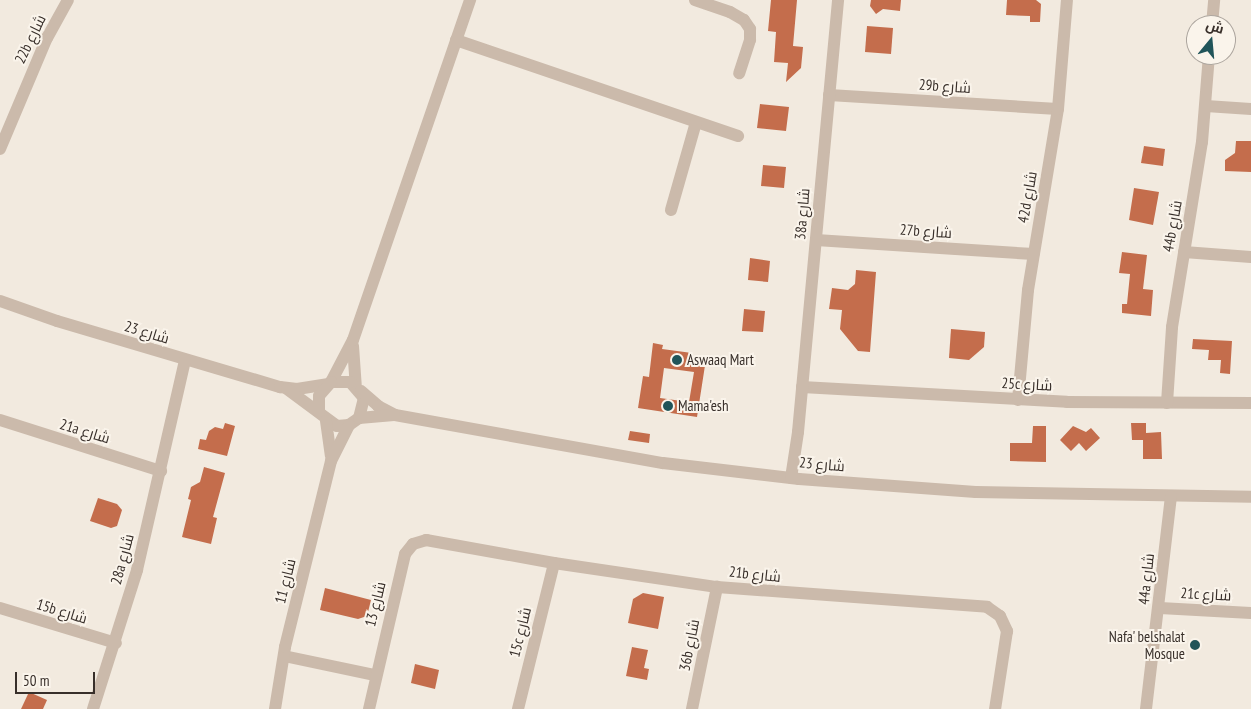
<!DOCTYPE html>
<html>
<head>
<meta charset="utf-8">
<style>
  body { margin:0 }
  #map { position:relative; width:1251px; height:709px; overflow:hidden; background:#f2eadf; font-family:"PT Sans Narrow",Cairo,sans-serif }
  div>[style] { position:absolute }
  [style*='--x'] { left:calc(var(--x)*1px); top:calc(var(--y)*1px); width:calc(var(--w)*1px); rotate:calc(var(--a)*1deg) }
  .building>* { inset:0; background:#c46d4c }
  .minor>* { height:12px; margin:-6px; padding:0 6px; transform-origin:6px; border-radius:6px; background:#cbbaab }
  .dots>* { width:14px; height:14px; translate:-50% -50%; box-sizing:border-box; border:2px solid #faf4eb; border-radius:50% }
  span { translate:-50% -50%; white-space:nowrap; text-align:center; line-height:1.15; -webkit-text-stroke:4px #faf4eb; paint-order:stroke }
  .street-label { font-size:15px; color:#382f2a }
  .poi-label { font-size:15px; color:#382f2a }
  .left { translate:0 -50%; text-align:left }
  .right { translate:-100% -50%; text-align:right }
  .north { position:absolute; left:1186px; top:15px; width:50px; height:50px; box-sizing:border-box; background:#faf4eb; border:1px solid #aca59e; border-radius:50%; rotate:17deg; font-size:14px; font-weight:700; line-height:20px; text-align:center; color:#382f2a }
  .north::after { content:''; display:block; margin:auto; width:18px; height:22px; background:#205459; clip-path:polygon(50% 0,100% 100%,50% 72%,0 100%) }
  .scale { position:absolute; left:15px; top:672px; width:80px; height:22px; box-sizing:border-box; border:2px solid #382f2a; border-top:0; padding-left:6px; font-size:15px; line-height:18px; white-space:nowrap; color:#382f2a; -webkit-text-stroke:4px #faf4eb; paint-order:stroke }
</style>
</head>
<body>
<div id="map">
  <div class="building">
    <div style="clip-path:polygon(771px 0,797px 0,793px 46px,803px 47px,801px 68px,786px 82px,788px 63px,774px 62px,776px 32px,768px 31px)"></div>
    <div style="clip-path:polygon(871px 0,901px 0,900px 11px,883px 9px,876px 14px,870px 6px)"></div>
    <div style="clip-path:polygon(1007px 0,1036px 0,1041px 4px,1040px 22px,1030px 22px,1030px 16px,1006px 15px)"></div>
    <div style="clip-path:polygon(867px 26px,893px 28px,891px 54px,865px 52px)"></div>
    <div style="clip-path:polygon(760px 104px,789px 107px,786px 131px,757px 128px)"></div>
    <div style="clip-path:polygon(1236px 141px,1251px 141px,1251px 172px,1225px 171px,1225px 160px,1235px 153px)"></div>
    <div style="clip-path:polygon(1144px 146px,1165px 149px,1163px 166px,1141px 163px)"></div>
    <div style="clip-path:polygon(763px 165px,786px 167px,784px 188px,761px 186px)"></div>
    <div style="clip-path:polygon(1134px 188px,1159px 192px,1153px 225px,1129px 220px)"></div>
    <div style="clip-path:polygon(1122px 252px,1147px 255px,1143px 289px,1153px 290px,1151px 316px,1122px 313px,1122px 304px,1127px 304px,1130px 274px,1119px 273px)"></div>
    <div style="clip-path:polygon(750px 258px,770px 261px,768px 282px,748px 280px)"></div>
    <div style="clip-path:polygon(856px 270px,876px 272px,870px 352px,858px 351px,840px 329px,842px 310px,829px 309px,832px 288px,848px 290px,855px 284px)"></div>
    <div style="clip-path:polygon(744px 309px,765px 311px,763px 332px,742px 331px)"></div>
    <div style="clip-path:polygon(951px 329px,985px 332px,984px 347px,969px 360px,949px 358px)"></div>
    <div style="clip-path:polygon(1193px 339px,1232px 341px,1230px 374px,1220px 373px,1221px 360px,1208px 360px,1209px 350px,1192px 349px)"></div>
    <div style="clip-path:polygon(evenodd,653px 343px,663px 345px,662px 349px,692px 353px,691px 357px,706px 359px,697px 417px,638px 408px,643px 376px,649px 377px,653px 343px,664px 368px,694px 372px,689px 402px,660px 398px,664px 368px)"></div>
    <div style="clip-path:polygon(225px 423px,235px 426px,227px 456px,198px 449px,200px 439px,206px 440px,209px 431px,215px 427px,223px 429px)"></div>
    <div style="clip-path:polygon(1131px 423px,1146px 423px,1146px 433px,1161px 432px,1162px 459px,1143px 459px,1143px 440px,1132px 440px)"></div>
    <div style="clip-path:polygon(1033px 426px,1046px 426px,1046px 462px,1010px 461px,1010px 443px,1032px 443px)"></div>
    <div style="clip-path:polygon(1073px 426px,1086px 432px,1091px 428px,1100px 438px,1086px 451px,1079px 443px,1071px 451px,1060px 440px)"></div>
    <div style="clip-path:polygon(630px 431px,650px 434px,649px 443px,628px 440px)"></div>
    <div style="clip-path:polygon(204px 467px,225px 473px,213px 517px,217px 518px,211px 544px,182px 537px,191px 500px,188px 499px,191px 487px,200px 482px)"></div>
    <div style="clip-path:polygon(98px 498px,117px 504px,122px 510px,117px 526px,111px 528px,90px 521px)"></div>
    <div style="clip-path:polygon(325px 588px,371px 600px,367px 616px,358px 619px,320px 610px)"></div>
    <div style="clip-path:polygon(643px 593px,664px 597px,658px 629px,628px 623px,633px 599px)"></div>
    <div style="clip-path:polygon(632px 647px,648px 650px,644px 668px,649px 669px,647px 680px,626px 676px)"></div>
    <div style="clip-path:polygon(415px 664px,439px 670px,435px 689px,411px 683px)"></div>
    <div style="clip-path:polygon(29px 692px,47px 700px,43px 709px,21px 709px)"></div>
  </div>
  <div class="minor">
    <div style="--x:695;--y:0;--w:37;--a:19"></div>
    <div style="--x:730;--y:12;--w:16;--a:30"></div>
    <div style="--x:744;--y:20;--w:11;--a:56"></div>
    <div style="--x:750;--y:29;--w:11;--a:90"></div>
    <div style="--x:750;--y:40;--w:35;--a:108"></div>
    <div style="--x:1212;--y:25;--w:25;--a:-85"></div>
    <div style="--x:456;--y:40;--w:298;--a:18.8"></div>
    <div style="--x:829;--y:95;--w:229;--a:3.5"></div>
    <div style="--x:1206;--y:106;--w:45;--a:3.8"></div>
    <div style="--x:0;--y:149;--w:121;--a:-67.1"></div>
    <div style="--x:47;--y:38;--w:43;--a:-61.1"></div>
    <div style="--x:671;--y:210;--w:91;--a:-74.1"></div>
    <div style="--x:816;--y:240;--w:218;--a:3.7"></div>
    <div style="--x:1184;--y:252;--w:67;--a:4.3"></div>
    <div style="--x:0;--y:301;--w:60;--a:19.3"></div>
    <div style="--x:57;--y:321;--w:233;--a:16.5"></div>
    <div style="--x:280;--y:387;--w:17;--a:7"></div>
    <div style="--x:297;--y:389;--w:32;--a:-9"></div>
    <div style="--x:353;--y:346;--w:39;--a:86"></div>
    <div style="--x:331;--y:382;--w:47;--a:-62.4"></div>
    <div style="--x:353;--y:340;--w:360;--a:-71"></div>
    <div style="--x:802;--y:387;--w:265;--a:3.2"></div>
    <div style="--x:1067;--y:402;--w:184;--a:0.3"></div>
    <div style="--x:287;--y:389;--w:62;--a:36.5"></div>
    <div style="--x:337;--y:426;--w:12;--a:-5"></div>
    <div style="--x:349;--y:425;--w:12;--a:-35"></div>
    <div style="--x:359;--y:418;--w:21;--a:-76"></div>
    <div style="--x:364;--y:398;--w:21;--a:-131"></div>
    <div style="--x:350;--y:382;--w:19;--a:180"></div>
    <div style="--x:331;--y:382;--w:18;--a:131"></div>
    <div style="--x:319;--y:396;--w:15;--a:90"></div>
    <div style="--x:361;--y:391;--w:23;--a:41"></div>
    <div style="--x:378;--y:406;--w:19;--a:28"></div>
    <div style="--x:395;--y:415;--w:272;--a:10.2"></div>
    <div style="--x:663;--y:463;--w:137;--a:6.7"></div>
    <div style="--x:799;--y:479;--w:177;--a:4.2"></div>
    <div style="--x:976;--y:492;--w:275;--a:1"></div>
    <div style="--x:1018;--y:400;--w:110;--a:-84.8"></div>
    <div style="--x:1028;--y:290;--w:183;--a:-80.6"></div>
    <div style="--x:1058;--y:109;--w:109;--a:-85.3"></div>
    <div style="--x:1167;--y:403;--w:76;--a:-86.2"></div>
    <div style="--x:1172;--y:327;--w:187;--a:-80.8"></div>
    <div style="--x:1202;--y:142;--w:87;--a:-85.4"></div>
    <div style="--x:359;--y:418;--w:35;--a:-5"></div>
    <div style="--x:0;--y:420;--w:169;--a:17.6"></div>
    <div style="--x:326;--y:421;--w:35;--a:82"></div>
    <div style="--x:791;--y:478;--w:47;--a:-81.3"></div>
    <div style="--x:798;--y:432;--w:434;--a:-84.7"></div>
    <div style="--x:0;--y:608;--w:121;--a:16.8"></div>
    <div style="--x:1160;--y:608;--w:91;--a:3.1"></div>
    <div style="--x:284;--y:656;--w:93;--a:11.8"></div>
    <div style="--x:93;--y:709;--w:146;--a:-72.4"></div>
    <div style="--x:137;--y:570;--w:215;--a:-77.1"></div>
    <div style="--x:275;--y:709;--w:63;--a:-80.8"></div>
    <div style="--x:285;--y:647;--w:192;--a:-76.1"></div>
    <div style="--x:331;--y:461;--w:40;--a:-63.4"></div>
    <div style="--x:369;--y:709;--w:159;--a:-76.9"></div>
    <div style="--x:405;--y:554;--w:13;--a:-51"></div>
    <div style="--x:413;--y:544;--w:14;--a:-17"></div>
    <div style="--x:426;--y:540;--w:130;--a:10.2"></div>
    <div style="--x:554;--y:563;--w:165;--a:8.4"></div>
    <div style="--x:717;--y:587;--w:271;--a:4.2"></div>
    <div style="--x:987;--y:607;--w:16;--a:35"></div>
    <div style="--x:1000;--y:616;--w:17;--a:65"></div>
    <div style="--x:1007;--y:631;--w:79;--a:98.7"></div>
    <div style="--x:518;--y:709;--w:150;--a:-76.1"></div>
    <div style="--x:692;--y:709;--w:125;--a:-78.4"></div>
    <div style="--x:1146;--y:709;--w:214;--a:-83.3"></div>
  </div>
  <div class="dots">
    <div style="left:677px;top:360px;background:#205459"></div>
    <div style="left:668px;top:406px;background:#205459"></div>
    <div style="left:1195px;top:645px;background:#205459"></div>
  </div>
  <div class="street-label">
    <span style="left:30px;top:39px;rotate:-64deg">22b شارع</span>
    <span style="left:945px;top:86px;rotate:4deg">29b شارع</span>
    <span style="left:1027px;top:197px;rotate:-80deg">42d شارع</span>
    <span style="left:802px;top:214px;rotate:-85deg">38a شارع</span>
    <span style="left:1172px;top:226px;rotate:-80deg">44b شارع</span>
    <span style="left:926px;top:231px;rotate:4deg">27b شارع</span>
    <span style="left:147px;top:332px;rotate:17deg">شارع 23</span>
    <span style="left:1027px;top:384px;rotate:3deg">25c شارع</span>
    <span style="left:85px;top:431px;rotate:17deg">21a شارع</span>
    <span style="left:822px;top:464px;rotate:5deg">شارع 23</span>
    <span style="left:122px;top:559px;rotate:-75deg">28a شارع</span>
    <span style="left:755px;top:574px;rotate:6deg">21b شارع</span>
    <span style="left:1146px;top:579px;rotate:-84deg">44a شارع</span>
    <span style="left:285px;top:581px;rotate:-76deg">شارع 11</span>
    <span style="left:1206px;top:594px;rotate:3deg">21c شارع</span>
    <span style="left:375px;top:604px;rotate:-76deg">شارع 13</span>
    <span style="left:62px;top:611px;rotate:17deg">15b شارع</span>
    <span style="left:520px;top:632px;rotate:-76deg">15c شارع</span>
    <span style="left:689px;top:645px;rotate:-79deg">36b شارع</span>
  </div>
  <div class="poi-label">
    <span class="left" style="left:687px;top:360px">Aswaaq Mart</span>
    <span class="left" style="left:678px;top:406px">Mama'esh</span>
    <span class="right" style="left:1185px;top:645px">Nafa' belshalat<br>Mosque</span>
  </div>
  <div class="north">ش</div>
  <div class="scale">50 m</div>
</div>
</body>
</html>
